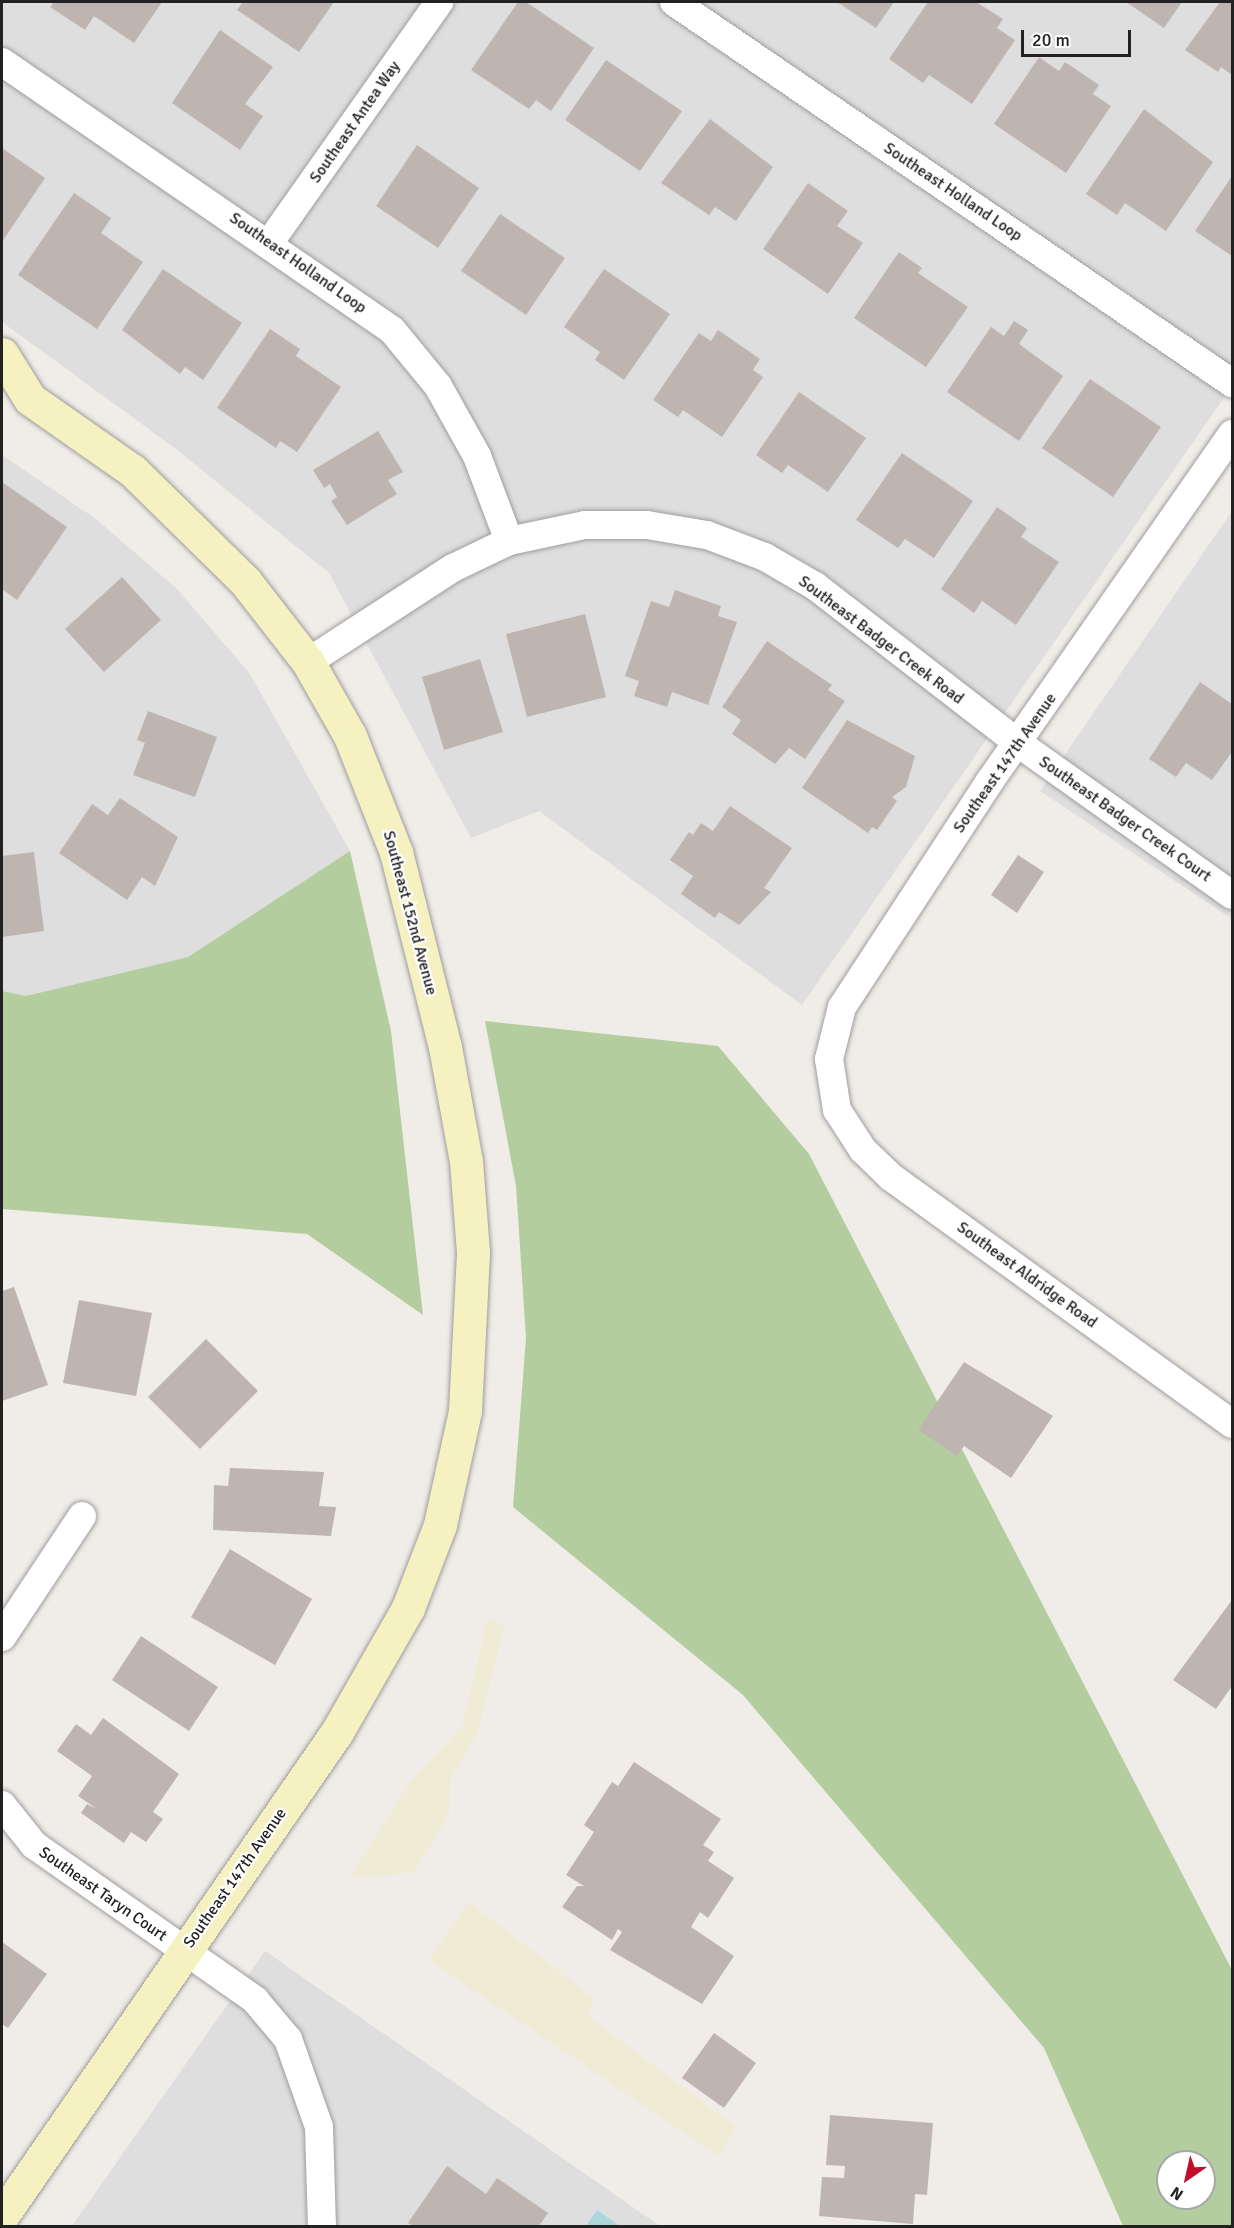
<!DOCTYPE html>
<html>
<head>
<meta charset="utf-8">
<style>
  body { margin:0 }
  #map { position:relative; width:1234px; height:2228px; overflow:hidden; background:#f0ece8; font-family:Signika,sans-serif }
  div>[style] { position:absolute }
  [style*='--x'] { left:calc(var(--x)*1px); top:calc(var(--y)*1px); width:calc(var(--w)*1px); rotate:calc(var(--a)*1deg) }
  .residential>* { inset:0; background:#dfdede }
  .farmland>* { inset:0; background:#eeecd5 }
  .forest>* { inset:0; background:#b4cd9f }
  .water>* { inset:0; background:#abd7db }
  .building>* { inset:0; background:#beb5b1 }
  .roads { filter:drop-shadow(0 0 2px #9e9e9e) drop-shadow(0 0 2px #9e9e9e) }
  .minor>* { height:28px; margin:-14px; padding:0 14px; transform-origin:14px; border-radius:14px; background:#fff }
  .secondary>* { height:33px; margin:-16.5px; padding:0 16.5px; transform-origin:16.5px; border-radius:16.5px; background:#f6f1c0 }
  span { translate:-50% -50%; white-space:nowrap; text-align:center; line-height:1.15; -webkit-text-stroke:4.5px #fff; paint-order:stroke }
  .street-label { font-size:16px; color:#212121 }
  .frame { position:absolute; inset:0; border:3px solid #212121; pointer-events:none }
  .north { position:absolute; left:1156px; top:2150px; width:60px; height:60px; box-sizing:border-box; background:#fff; border:2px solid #a6a6a6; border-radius:50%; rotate:214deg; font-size:16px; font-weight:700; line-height:24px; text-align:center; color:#212121 }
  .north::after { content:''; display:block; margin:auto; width:21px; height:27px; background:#c50c28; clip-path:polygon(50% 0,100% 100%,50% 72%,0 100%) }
  .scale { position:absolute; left:1021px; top:30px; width:110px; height:27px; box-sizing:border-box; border:3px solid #212121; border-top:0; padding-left:8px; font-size:18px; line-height:21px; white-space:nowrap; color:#212121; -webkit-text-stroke:4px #fff; paint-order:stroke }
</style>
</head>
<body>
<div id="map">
  <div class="residential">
    <div style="clip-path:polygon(2px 2px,1232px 2px,1232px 386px,802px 1005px,539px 811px,471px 838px,329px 573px,176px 449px,2px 322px)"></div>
    <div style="clip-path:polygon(2px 455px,96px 519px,177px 589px,250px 674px,350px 851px,188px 957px,26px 996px,2px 991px)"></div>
    <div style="clip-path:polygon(1232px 511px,1232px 919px,1040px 791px)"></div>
    <div style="clip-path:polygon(265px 1951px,660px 2226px,72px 2226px)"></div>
  </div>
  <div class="farmland">
    <div style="clip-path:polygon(487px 1620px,505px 1624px,477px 1734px,450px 1780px,449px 1815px,414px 1872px,349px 1879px,408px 1785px,463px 1725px)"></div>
    <div style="clip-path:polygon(469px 1902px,594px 1998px,589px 2017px,736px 2127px,718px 2156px,429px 1960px)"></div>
  </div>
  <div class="forest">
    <div style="clip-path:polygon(350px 851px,391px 1031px,423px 1315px,307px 1234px,2px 1209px,2px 991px,26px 996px,188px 957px)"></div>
    <div style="clip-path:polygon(evenodd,485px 1021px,718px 1046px,809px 1154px,1232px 1970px,1232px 2226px,1123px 2226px,1044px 2048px,743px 1695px,513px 1507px,526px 1338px,516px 1186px,485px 1021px,1168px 2162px,1204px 2162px,1204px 2198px,1168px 2198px,1168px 2162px)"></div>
  </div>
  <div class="water">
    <div style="clip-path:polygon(597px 2210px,620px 2226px,586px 2226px)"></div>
  </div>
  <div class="building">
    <div style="clip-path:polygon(54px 2px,162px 2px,134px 43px,94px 16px,85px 30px,50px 7px)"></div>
    <div style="clip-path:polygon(243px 2px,334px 2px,299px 52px,237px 10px)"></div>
    <div style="clip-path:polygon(518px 2px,526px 2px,594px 48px,551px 111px,536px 100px,529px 109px,471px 70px)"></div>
    <div style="clip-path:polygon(837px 2px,894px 2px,876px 28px)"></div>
    <div style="clip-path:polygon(928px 2px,976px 2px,1003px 19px,997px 28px,1015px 40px,972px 104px,929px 75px,923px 83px,889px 59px)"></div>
    <div style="clip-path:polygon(1126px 2px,1182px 2px,1164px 28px)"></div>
    <div style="clip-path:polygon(1220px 2px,1232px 2px,1232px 75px,1221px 67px,1218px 72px,1185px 50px)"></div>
    <div style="clip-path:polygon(220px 30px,273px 67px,245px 104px,263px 116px,240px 150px,172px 103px)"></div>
    <div style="clip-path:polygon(1039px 57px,1059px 71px,1065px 62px,1099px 85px,1093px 94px,1111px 106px,1066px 173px,994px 124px)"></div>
    <div style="clip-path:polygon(606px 60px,682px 111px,640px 171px,565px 120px)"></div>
    <div style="clip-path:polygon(1144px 109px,1213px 162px,1166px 231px,1125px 203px,1117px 215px,1086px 194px)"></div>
    <div style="clip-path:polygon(710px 119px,773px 167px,736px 221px,715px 207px,709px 215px,661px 183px)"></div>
    <div style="clip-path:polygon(417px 145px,479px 188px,438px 248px,376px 206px)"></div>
    <div style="clip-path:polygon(2px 148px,45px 178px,2px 242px)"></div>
    <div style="clip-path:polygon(1232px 176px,1232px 256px,1195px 231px)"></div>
    <div style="clip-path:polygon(808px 183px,848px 211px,837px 226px,863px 243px,828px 294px,763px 249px)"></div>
    <div style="clip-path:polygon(74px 193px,111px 218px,101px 233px,143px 262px,97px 329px,18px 275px)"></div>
    <div style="clip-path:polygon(500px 214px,565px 258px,526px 315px,461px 271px)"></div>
    <div style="clip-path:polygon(899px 252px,922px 268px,918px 273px,968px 307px,926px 367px,854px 318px)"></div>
    <div style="clip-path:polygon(163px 269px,242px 323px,203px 380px,185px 367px,180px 374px,122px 330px)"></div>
    <div style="clip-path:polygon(604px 269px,670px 314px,624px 380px,595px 360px,600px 352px,564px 327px)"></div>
    <div style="clip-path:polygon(1014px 321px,1028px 330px,1019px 344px,1063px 376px,1019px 441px,947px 392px,991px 327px,1004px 336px)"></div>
    <div style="clip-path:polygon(270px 329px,300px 349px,296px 356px,341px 387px,297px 452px,280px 441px,276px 448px,217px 408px)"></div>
    <div style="clip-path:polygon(718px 330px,760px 359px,753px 370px,763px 377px,722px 437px,683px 410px,678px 417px,653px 400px,699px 333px,711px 341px)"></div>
    <div style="clip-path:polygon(1090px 379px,1161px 427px,1113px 497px,1042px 448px)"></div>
    <div style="clip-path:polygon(799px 392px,866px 438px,828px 492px,788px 465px,782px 473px,756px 455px)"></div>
    <div style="clip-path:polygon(378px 431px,403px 472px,388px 480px,397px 494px,347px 525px,331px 501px,337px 497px,330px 484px,324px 488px,313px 470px)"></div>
    <div style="clip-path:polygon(902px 453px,973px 501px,934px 558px,905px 539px,898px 548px,856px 520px)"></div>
    <div style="clip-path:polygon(2px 482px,67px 527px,17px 600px,2px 589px)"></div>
    <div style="clip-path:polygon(997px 507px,1027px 528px,1021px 537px,1059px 562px,1016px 625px,982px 601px,974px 613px,941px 589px)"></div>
    <div style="clip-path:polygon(122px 577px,161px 620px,104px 672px,65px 629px)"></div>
    <div style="clip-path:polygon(675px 590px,721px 606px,718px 616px,737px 622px,708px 705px,672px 692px,667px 707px,634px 696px,639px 681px,625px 676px,651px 601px,669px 607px)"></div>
    <div style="clip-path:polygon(585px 614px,606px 697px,527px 717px,506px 634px)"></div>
    <div style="clip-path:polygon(767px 641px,832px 685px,828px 690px,845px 701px,805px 759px,789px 748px,775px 764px,732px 734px,741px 720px,722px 707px)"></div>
    <div style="clip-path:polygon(480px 659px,503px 732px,444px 750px,422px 677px)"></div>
    <div style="clip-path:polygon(1200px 682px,1232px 704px,1232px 752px,1212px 780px,1186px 763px,1176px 777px,1149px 759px)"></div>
    <div style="clip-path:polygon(148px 711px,217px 737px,195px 797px,133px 775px,145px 743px,137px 740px)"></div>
    <div style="clip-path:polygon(847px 720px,915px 756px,906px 787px,892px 797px,897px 801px,877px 830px,872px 827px,868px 833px,802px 788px)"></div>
    <div style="clip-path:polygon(120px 798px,178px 837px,155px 886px,142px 877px,127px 900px,59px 853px,92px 804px,108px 815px)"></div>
    <div style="clip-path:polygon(730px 806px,792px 848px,764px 888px,771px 892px,739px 925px,719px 912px,715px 918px,681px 894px,693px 876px,670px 860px,689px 832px,693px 835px,701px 823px,713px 831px)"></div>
    <div style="clip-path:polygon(34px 852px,44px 931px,2px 937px,2px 856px)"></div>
    <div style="clip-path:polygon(1018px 855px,1044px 872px,1017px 913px,991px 895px)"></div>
    <div style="clip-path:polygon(14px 1287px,48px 1385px,2px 1401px,2px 1291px)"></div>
    <div style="clip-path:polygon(79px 1300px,152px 1313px,136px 1396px,63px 1383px)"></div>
    <div style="clip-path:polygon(206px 1339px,258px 1391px,200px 1449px,148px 1397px)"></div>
    <div style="clip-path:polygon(964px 1362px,1053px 1416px,1011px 1478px,964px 1446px,957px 1456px,918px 1430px)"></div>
    <div style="clip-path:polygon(230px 1468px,324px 1472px,319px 1506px,336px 1507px,331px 1536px,213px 1530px,214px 1485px,228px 1486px)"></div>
    <div style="clip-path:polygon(230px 1549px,312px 1599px,275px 1665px,191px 1617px)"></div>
    <div style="clip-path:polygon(1232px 1600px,1232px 1686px,1216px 1709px,1173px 1680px)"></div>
    <div style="clip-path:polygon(141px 1636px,218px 1687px,189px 1731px,112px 1680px)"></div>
    <div style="clip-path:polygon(103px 1718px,179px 1774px,153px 1812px,163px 1819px,146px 1842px,131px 1832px,124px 1843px,81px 1813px,87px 1804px,97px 1809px,78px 1796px,92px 1776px,57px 1751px,76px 1724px,91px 1735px)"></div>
    <div style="clip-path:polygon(634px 1762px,721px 1819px,703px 1845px,714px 1852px,708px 1861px,734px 1878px,708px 1918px,700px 1912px,691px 1927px,734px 1956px,702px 2004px,610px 1950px,622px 1932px,618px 1929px,612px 1940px,562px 1907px,577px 1886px,584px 1886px,566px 1875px,594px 1832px,584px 1825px,612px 1782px,618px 1786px)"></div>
    <div style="clip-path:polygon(2px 1942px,47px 1974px,8px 2028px,2px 2024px)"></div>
    <div style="clip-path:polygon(714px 2033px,756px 2063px,724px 2108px,682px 2078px)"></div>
    <div style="clip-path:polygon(830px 2115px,933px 2123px,927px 2195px,915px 2194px,913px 2224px,819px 2216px,822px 2177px,844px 2178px,845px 2166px,826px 2165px)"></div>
    <div style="clip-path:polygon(447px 2166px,486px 2194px,497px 2178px,548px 2213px,539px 2226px,413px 2226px,408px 2223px)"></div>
  </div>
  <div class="roads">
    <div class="minor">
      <div style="--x:674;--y:2;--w:676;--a:34.33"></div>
      <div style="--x:2;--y:62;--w:473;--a:34.5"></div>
      <div style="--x:392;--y:330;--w:72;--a:50.6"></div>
      <div style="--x:438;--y:386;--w:80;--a:60.9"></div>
      <div style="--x:477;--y:456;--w:91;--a:69.4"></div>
      <div style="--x:270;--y:242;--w:294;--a:-54.8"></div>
      <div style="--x:1232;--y:434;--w:423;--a:124.9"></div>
      <div style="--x:990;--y:781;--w:270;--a:123.2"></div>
      <div style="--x:842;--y:1007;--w:54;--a:104"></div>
      <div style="--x:829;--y:1059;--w:52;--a:81.1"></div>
      <div style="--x:837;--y:1110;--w:48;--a:57"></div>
      <div style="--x:863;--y:1150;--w:39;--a:44"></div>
      <div style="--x:891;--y:1177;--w:421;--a:35.9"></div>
      <div style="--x:308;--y:662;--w:173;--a:-33"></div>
      <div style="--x:453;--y:568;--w:62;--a:-25.7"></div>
      <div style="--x:509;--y:541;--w:78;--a:-11.9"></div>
      <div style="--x:585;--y:525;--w:62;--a:0"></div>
      <div style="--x:647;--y:525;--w:61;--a:9.5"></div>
      <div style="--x:707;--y:535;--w:62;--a:20.8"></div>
      <div style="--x:765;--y:557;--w:58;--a:30.1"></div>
      <div style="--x:815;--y:586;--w:257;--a:37.7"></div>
      <div style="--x:1018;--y:743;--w:262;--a:35.4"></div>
      <div style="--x:2;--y:1637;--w:145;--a:-56.5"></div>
      <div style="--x:2;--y:1805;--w:51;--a:51.3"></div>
      <div style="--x:34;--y:1845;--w:270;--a:35"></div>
      <div style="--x:255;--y:2000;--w:51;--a:49.8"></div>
      <div style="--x:288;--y:2039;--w:93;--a:70.6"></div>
      <div style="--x:319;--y:2127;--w:99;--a:88.3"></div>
    </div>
    <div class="secondary">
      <div style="--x:2;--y:354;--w:53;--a:58.1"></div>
      <div style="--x:30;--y:399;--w:126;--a:35"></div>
      <div style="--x:133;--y:471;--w:157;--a:44.5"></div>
      <div style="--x:245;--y:581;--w:103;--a:52.1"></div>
      <div style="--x:308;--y:662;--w:85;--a:60.4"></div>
      <div style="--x:350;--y:736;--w:125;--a:68.4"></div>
      <div style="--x:396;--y:852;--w:201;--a:75.9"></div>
      <div style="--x:445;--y:1047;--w:116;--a:79.6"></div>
      <div style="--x:466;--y:1161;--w:92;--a:85.6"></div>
      <div style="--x:473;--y:1253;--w:158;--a:92.9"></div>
      <div style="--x:465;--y:1411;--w:117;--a:102.4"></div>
      <div style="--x:440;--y:1525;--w:89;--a:111.1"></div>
      <div style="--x:408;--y:1608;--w:143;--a:119.8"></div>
      <div style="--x:337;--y:1732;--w:589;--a:124.69"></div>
    </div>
  </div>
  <div class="street-label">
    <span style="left:355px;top:122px;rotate:-55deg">Southeast Antea Way</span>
    <span style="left:953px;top:192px;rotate:34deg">Southeast Holland Loop</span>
    <span style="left:298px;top:263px;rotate:35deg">Southeast Holland Loop</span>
    <span style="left:881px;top:640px;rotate:37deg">Southeast Badger Creek Road</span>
    <span style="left:1005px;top:763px;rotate:-55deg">Southeast 147th Avenue</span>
    <span style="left:1125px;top:819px;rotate:35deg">Southeast Badger Creek Court</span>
    <span style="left:410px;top:913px;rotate:75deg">Southeast 152nd Avenue</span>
    <span style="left:1027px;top:1275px;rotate:36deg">Southeast Aldridge Road</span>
    <span style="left:235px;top:1878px;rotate:-55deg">Southeast 147th Avenue</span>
    <span style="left:103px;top:1894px;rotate:35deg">Southeast Taryn Court</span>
  </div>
  <div class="frame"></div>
  <div class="north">N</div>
  <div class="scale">20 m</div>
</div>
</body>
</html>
